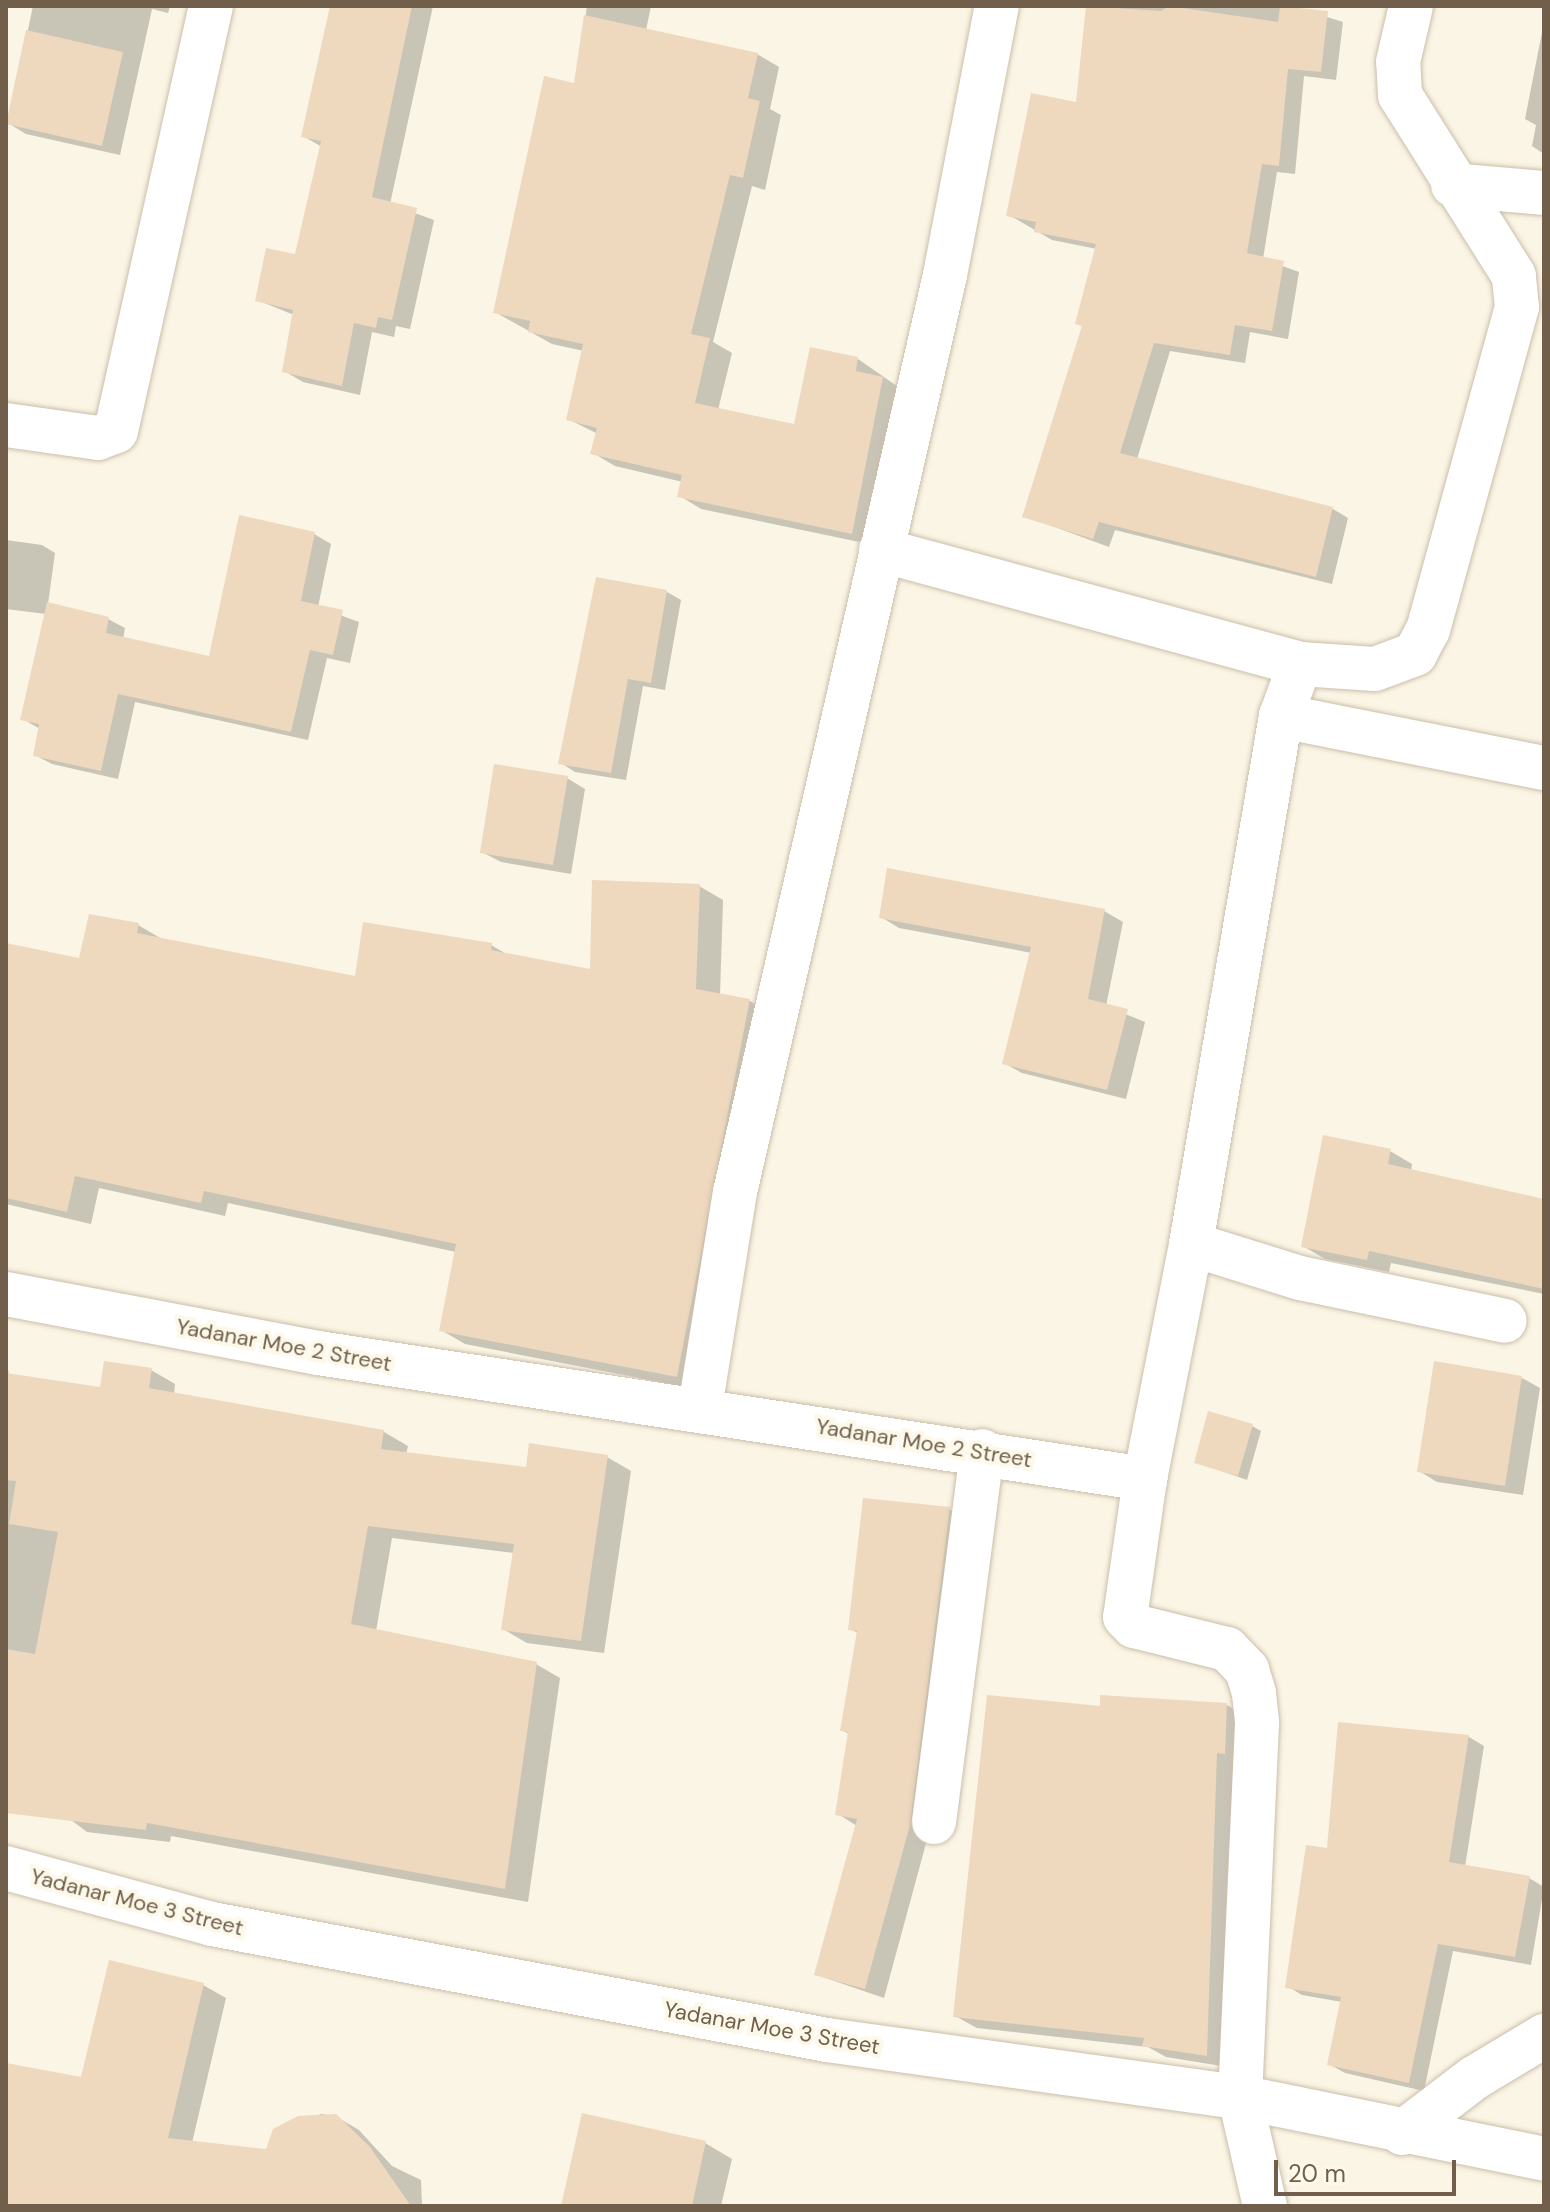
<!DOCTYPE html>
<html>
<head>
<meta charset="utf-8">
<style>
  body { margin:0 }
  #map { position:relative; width:1550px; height:2212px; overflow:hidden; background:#faf5e4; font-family:"DM Sans",sans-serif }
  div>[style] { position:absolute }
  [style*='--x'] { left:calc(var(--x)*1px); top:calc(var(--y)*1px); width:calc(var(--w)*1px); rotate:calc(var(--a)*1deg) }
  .shadow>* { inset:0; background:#0003 }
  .building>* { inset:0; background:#eed8be }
  .roads { filter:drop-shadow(0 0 2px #cbbeab) drop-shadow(0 0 2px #cbbeab) }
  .street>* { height:44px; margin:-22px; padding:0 22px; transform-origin:22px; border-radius:22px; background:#fff }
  span { translate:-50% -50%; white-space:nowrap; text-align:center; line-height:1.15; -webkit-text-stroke:8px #fdf9ea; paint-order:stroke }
  .street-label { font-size:22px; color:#715f4c }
  .frame { position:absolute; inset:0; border:8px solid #715f4c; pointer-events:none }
  .scale { position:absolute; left:1274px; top:2160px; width:182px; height:36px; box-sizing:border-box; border:4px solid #715f4c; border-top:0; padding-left:10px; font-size:24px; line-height:28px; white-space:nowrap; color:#715f4c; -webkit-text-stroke:6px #fdf9ea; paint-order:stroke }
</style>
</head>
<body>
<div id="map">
  <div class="shadow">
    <div style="clip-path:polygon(33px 6px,170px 6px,168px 13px,152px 9px,120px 155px,26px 134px,8px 123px)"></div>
    <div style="clip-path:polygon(343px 6px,433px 6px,390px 204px,434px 220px,410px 329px,396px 326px,394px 337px,372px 332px,360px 395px,303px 382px,284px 371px,294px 315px,257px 300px,297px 257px,322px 147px,303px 136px)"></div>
    <div style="clip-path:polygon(587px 6px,651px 6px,646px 30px,757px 54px,779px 67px,770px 109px,781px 115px,765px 190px,752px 186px,713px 342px,732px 353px,718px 410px,796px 426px,858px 359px,904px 391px,874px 545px,701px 509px,680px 496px,683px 482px,615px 466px,593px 453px,598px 434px,568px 419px,584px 351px,552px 344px,495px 312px,575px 85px)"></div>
    <div style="clip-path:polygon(1091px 6px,1292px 6px,1343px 22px,1336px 80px,1304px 76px,1295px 174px,1277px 172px,1263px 259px,1299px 272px,1288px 339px,1250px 332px,1245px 363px,1170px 351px,1137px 459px,1333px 509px,1348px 518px,1332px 584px,1115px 530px,1109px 547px,1025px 516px,1084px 327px,1077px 323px,1097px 249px,1052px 240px,1009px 215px,1078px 105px)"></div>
    <div style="clip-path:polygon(1544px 22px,1544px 154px,1532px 146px,1536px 125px,1525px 119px)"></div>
    <div style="clip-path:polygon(314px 534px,331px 544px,318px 607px,359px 622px,350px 663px,327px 658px,308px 740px,135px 702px,118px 779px,52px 764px,35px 755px,40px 729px,23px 719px,46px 614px,6px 609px,6px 540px,42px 545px,55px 553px,48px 604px,108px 619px,125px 628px,123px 639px,210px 658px)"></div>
    <div style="clip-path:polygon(667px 592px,681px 600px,665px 690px,643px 686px,626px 780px,575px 772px,561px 763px)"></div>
    <div style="clip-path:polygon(567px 778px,585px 789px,571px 874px,501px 862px,482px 852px)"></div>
    <div style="clip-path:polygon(699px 886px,723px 900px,720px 995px,750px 1001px,774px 1015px,701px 1390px,465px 1344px,441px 1330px,456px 1252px,228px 1203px,225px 1216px,99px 1188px,91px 1224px,6px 1204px,6px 960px,81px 960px,138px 925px,162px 939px,356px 979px,491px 945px,510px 956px,592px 971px)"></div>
    <div style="clip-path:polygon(1104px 911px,1123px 922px,1106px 1006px,1145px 1022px,1126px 1099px,1022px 1073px,1004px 1063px,1032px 953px,899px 928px,881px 917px)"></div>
    <div style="clip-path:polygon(1390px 1151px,1412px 1164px,1411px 1171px,1544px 1201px,1544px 1294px,1391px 1263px,1389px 1272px,1325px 1259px,1303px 1246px)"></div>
    <div style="clip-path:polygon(6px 1359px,9px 1375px,102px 1389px,151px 1370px,175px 1384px,174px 1394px,384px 1432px,408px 1446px,406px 1454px,527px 1469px,607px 1457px,631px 1471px,604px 1653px,527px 1643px,503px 1629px,515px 1553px,392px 1538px,376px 1631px,536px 1664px,560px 1678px,528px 1902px,171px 1836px,170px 1842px,87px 1832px,6px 1771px)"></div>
    <div style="clip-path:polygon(1522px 1378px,1540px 1388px,1523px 1495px,1437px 1482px,1419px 1471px)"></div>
    <div style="clip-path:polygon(1252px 1426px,1261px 1431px,1247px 1480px,1196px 1462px)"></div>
    <div style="clip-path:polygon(949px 1509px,967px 1520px,928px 1836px,884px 1998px,817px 1975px,857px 1826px,838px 1814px,849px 1734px,842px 1730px,858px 1633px,850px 1629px)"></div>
    <div style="clip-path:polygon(1227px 1705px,1248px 1718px,1228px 2067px,1166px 2057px,1148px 2047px,977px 2028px,955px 2016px,1102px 1708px)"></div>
    <div style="clip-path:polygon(1469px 1737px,1484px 1746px,1465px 1867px,1529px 1878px,1544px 1887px,1531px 1965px,1453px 1951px,1424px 2091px,1345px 2073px,1329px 2064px,1342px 2002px,1302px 1995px,1287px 1986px,1329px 1850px)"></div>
    <div style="clip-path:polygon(203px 1985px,226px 1998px,192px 2143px,267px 2151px,275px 2131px,321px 2114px,335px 2116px,359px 2130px,392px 2166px,421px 2180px,422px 2206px,6px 2206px,6px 2065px,83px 2080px)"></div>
    <div style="clip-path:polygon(705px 2143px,732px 2159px,721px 2206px,563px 2206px)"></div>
  </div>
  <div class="building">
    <div style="clip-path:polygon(330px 6px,412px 6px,372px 197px,417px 208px,392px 320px,378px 317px,376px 328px,354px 323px,342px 386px,282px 372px,293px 310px,255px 301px,266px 248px,295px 254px,321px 141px,301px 137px)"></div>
    <div style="clip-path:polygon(1086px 6px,1161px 11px,1169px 6px,1278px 22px,1280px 6px,1328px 11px,1321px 72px,1288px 69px,1279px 166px,1262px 164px,1247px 253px,1284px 261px,1272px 331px,1235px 325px,1230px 355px,1154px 343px,1120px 453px,1333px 507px,1316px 577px,1099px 522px,1093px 539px,1022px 517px,1082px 326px,1075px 324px,1096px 244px,1034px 232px,1036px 222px,1006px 216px,1031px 93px,1076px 102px)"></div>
    <div style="clip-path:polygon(584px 15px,758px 53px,748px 98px,760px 101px,743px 178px,730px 175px,691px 334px,710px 338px,695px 403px,794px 424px,810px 347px,858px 357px,856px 371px,883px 377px,852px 534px,677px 497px,682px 475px,590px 454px,597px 428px,566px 420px,583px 344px,528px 332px,530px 321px,493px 313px,544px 76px,574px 83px)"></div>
    <div style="clip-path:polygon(26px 30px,123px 52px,102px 146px,6px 124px)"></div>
    <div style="clip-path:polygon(239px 515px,315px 532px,301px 601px,343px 610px,333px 655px,310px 650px,291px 732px,118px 694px,101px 771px,33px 756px,39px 724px,20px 720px,47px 602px,109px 617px,106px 633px,209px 656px)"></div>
    <div style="clip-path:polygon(596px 577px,667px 590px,651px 683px,628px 679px,611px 773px,558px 764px)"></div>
    <div style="clip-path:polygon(494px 764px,568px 776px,553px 865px,480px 853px)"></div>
    <div style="clip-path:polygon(887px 868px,1105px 909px,1088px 999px,1128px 1009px,1107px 1090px,1002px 1064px,1031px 947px,879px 918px)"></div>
    <div style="clip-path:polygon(592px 880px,700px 884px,696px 989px,750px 999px,677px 1377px,439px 1331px,456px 1244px,204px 1191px,201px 1203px,75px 1176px,67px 1212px,6px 1198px,6px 943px,79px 958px,89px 914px,139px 923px,137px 933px,355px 976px,363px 922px,492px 943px,491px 950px,590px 969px)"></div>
    <div style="clip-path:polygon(1323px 1135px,1391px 1149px,1388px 1164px,1544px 1199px,1544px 1289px,1369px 1251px,1367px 1260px,1301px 1247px)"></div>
    <div style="clip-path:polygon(104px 1361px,152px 1368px,149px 1388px,384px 1430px,381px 1449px,526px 1467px,529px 1443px,608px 1455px,581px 1641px,501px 1630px,514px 1544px,368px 1526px,351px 1624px,537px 1662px,505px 1889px,147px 1823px,146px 1830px,6px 1813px,6px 1649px,35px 1654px,58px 1532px,9px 1524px,16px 1481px,6px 1480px,6px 1373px,100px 1387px)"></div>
    <div style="clip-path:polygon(1434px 1361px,1522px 1376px,1505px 1486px,1417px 1472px)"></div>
    <div style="clip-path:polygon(1208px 1411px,1253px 1424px,1238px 1476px,1194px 1463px)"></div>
    <div style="clip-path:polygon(863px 1498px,950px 1507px,910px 1825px,865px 1989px,814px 1975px,857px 1819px,835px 1815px,848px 1732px,840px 1731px,857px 1631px,848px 1630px)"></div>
    <div style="clip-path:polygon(987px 1695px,1100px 1706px,1100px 1695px,1227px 1703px,1225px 1754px,1217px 1753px,1207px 2056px,1142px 2046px,1144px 2038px,953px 2017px)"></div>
    <div style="clip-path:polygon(1338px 1722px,1469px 1735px,1449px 1862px,1530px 1876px,1515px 1957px,1438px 1944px,1409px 2083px,1327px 2065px,1341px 1997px,1285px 1988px,1306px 1845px,1327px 1848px)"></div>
    <div style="clip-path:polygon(109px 1960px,204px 1983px,168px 2138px,266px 2149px,273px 2129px,298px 2116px,336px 2114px,370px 2147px,411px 2206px,6px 2206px,6px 2063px,81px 2077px)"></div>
    <div style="clip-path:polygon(582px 2113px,706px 2141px,692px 2206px,561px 2206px)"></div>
  </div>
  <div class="roads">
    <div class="street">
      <div style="--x:1453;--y:185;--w:91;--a:5"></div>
      <div style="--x:6;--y:425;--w:93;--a:8"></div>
      <div style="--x:98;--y:438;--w:19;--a:-21"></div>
      <div style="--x:116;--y:431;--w:435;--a:-77.4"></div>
      <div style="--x:881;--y:550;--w:434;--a:15.2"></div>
      <div style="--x:1281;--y:716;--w:268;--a:11.2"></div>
      <div style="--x:1191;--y:1244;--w:114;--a:17.3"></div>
      <div style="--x:1300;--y:1278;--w:209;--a:11.8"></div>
      <div style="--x:6;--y:1294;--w:318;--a:10.7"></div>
      <div style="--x:318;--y:1353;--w:837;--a:8.66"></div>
      <div style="--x:1145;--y:1479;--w:139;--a:98.2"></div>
      <div style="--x:1125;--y:1617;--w:13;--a:45"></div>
      <div style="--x:1134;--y:1626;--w:96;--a:13.9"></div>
      <div style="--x:1227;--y:1649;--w:29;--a:46"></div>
      <div style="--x:1247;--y:1670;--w:24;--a:73"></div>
      <div style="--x:1254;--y:1693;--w:31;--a:84"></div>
      <div style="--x:1257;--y:1724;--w:373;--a:92.6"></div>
      <div style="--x:1240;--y:2097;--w:112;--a:77.1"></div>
      <div style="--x:700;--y:1408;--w:219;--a:-80.8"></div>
      <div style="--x:735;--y:1192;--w:941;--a:-77.1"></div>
      <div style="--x:945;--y:275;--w:274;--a:-79.1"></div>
      <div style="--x:1145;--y:1479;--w:239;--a:-78.9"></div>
      <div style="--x:1191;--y:1244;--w:536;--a:-80.33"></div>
      <div style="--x:1281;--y:716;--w:55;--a:-69.9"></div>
      <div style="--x:1300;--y:664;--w:75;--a:3.8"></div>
      <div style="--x:1375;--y:669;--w:43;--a:-20.6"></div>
      <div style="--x:1415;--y:654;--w:27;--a:-62"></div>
      <div style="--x:1428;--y:630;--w:335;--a:-74.6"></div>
      <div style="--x:1517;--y:307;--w:31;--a:-96"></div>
      <div style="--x:1514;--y:276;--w:214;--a:-122.2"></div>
      <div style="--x:1400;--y:95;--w:33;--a:-93"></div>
      <div style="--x:1398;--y:62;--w:57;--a:-76.9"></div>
      <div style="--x:934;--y:1822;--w:374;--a:-82.6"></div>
      <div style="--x:6;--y:1868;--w:213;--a:15.2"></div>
      <div style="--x:212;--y:1924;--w:626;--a:10.68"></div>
      <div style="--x:827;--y:2040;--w:417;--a:7.9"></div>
      <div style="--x:1240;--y:2097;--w:310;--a:11.5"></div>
      <div style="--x:1402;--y:2133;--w:91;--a:-37.4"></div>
      <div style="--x:1474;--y:2078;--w:82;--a:-31"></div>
    </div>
  </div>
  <div class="street-label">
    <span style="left:284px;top:1345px;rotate:10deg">Yadanar Moe 2 Street</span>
    <span style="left:924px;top:1443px;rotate:9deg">Yadanar Moe 2 Street</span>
    <span style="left:137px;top:1902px;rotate:14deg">Yadanar Moe 3 Street</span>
    <span style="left:772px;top:2028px;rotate:10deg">Yadanar Moe 3 Street</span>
  </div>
  <div class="frame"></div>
  <div class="scale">20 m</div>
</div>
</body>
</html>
